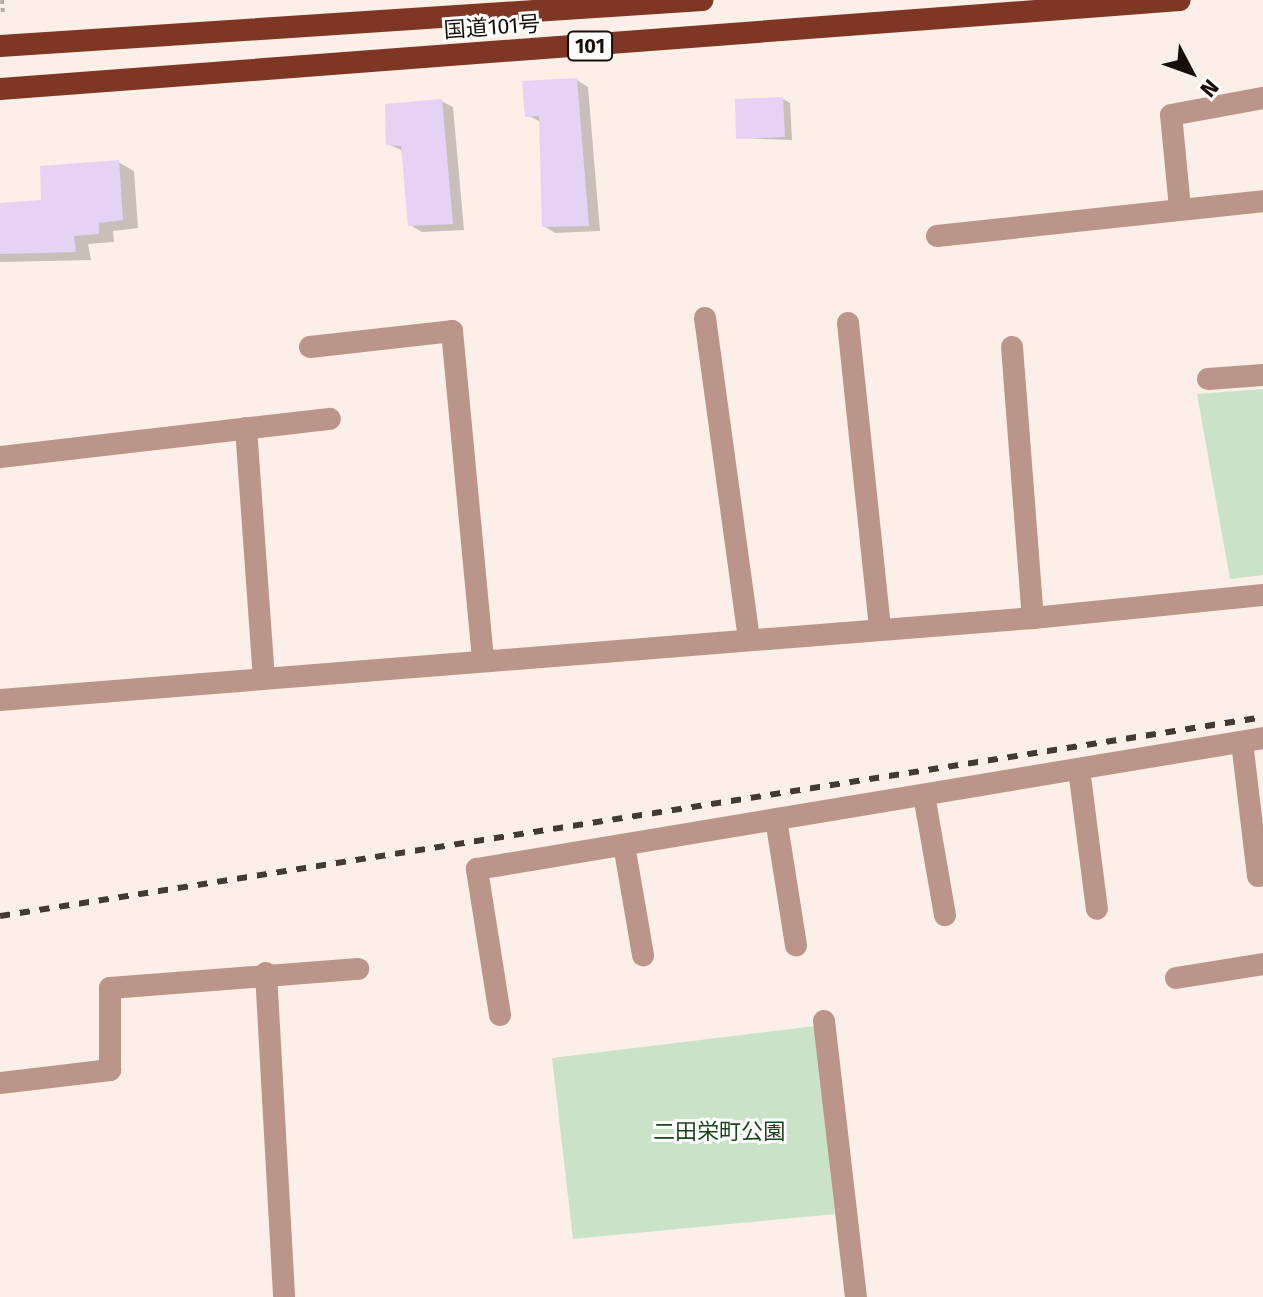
<!DOCTYPE html>
<html>
<head>
<meta charset="utf-8">
<style>
  body { margin:0 }
  #map { position:relative; width:1263px; height:1297px; overflow:hidden; background:#fcefe7; font-family:"Fira Sans","Noto Sans JP",sans-serif }
  div>[style] { position:absolute }
  [style*='--x'] { left:calc(var(--x)*1px); top:calc(var(--y)*1px); width:calc(var(--w)*1px); rotate:calc(var(--a)*1deg) }
  .green>* { inset:0; background:#c9e2c8 }
  .shadow>* { inset:0; background:#0003 }
  .building>* { inset:0; background:#e5d2f5 }
  .path>* { height:4px; margin-top:-2px; transform-origin:0; background:repeating-linear-gradient(90deg,#b7aba3 0 4px,transparent 0 8px) }
  .minor>* { height:22px; margin:-11px; padding:0 11px; transform-origin:11px; border-radius:11px; background:#bc958a }
  .trunk>* { height:22px; margin:-11px; padding:0 11px; transform-origin:11px; border-radius:11px; background:#7e3724 }
  .rail>* { height:6px; margin-top:-3px; transform-origin:0; background:repeating-linear-gradient(90deg,#453a33 0 10px,transparent 0 20px) }
  span { translate:-50% -50%; white-space:nowrap; text-align:center; line-height:1.15; -webkit-text-stroke:6px #fff; paint-order:stroke }
  .shield-label span { padding:2px 6px; background:#fff; border:2px solid; border-radius:6px; -webkit-text-stroke-width:0 }
  .shield-label { font-size:20px; color:#190e07; font-weight:700 }
  .street-label { font-size:22px; color:#190e07 }
  .park-label { font-size:22px; color:#1a441c }
  .north { position:absolute; left:1151px; top:32px; width:80px; height:80px; -webkit-text-stroke:6px #fff; paint-order:stroke; rotate:131deg; font-size:22px; font-weight:700; line-height:32px; text-align:center; color:#190e07 }
  .north::after { content:''; display:block; margin:auto; width:28px; height:36px; background:#190e07; clip-path:polygon(50% 0,100% 100%,50% 72%,0 100%) }
</style>
</head>
<body>
<div id="map">
  <div class="green">
    <div style="clip-path:polygon(1263px 389px,1263px 575px,1230px 579px,1197px 394px)"></div>
    <div style="clip-path:polygon(815px 1026px,835px 1214px,573px 1239px,552px 1058px)"></div>
  </div>
  <div class="shadow">
    <div style="clip-path:polygon(577px 80px,588px 87px,600px 231px,555px 233px,544px 226px,541px 122px,527px 115px)"></div>
    <div style="clip-path:polygon(783px 99px,790px 103px,792px 140px,738px 138px)"></div>
    <div style="clip-path:polygon(441px 101px,453px 107px,464px 230px,422px 232px,410px 225px,403px 151px,388px 144px)"></div>
    <div style="clip-path:polygon(118px 162px,134px 171px,138px 228px,113px 231px,114px 242px,88px 244px,91px 260px,0 262px,0 205px,43px 201px)"></div>
  </div>
  <div class="building">
    <div style="clip-path:polygon(577px 78px,589px 226px,542px 227px,539px 116px,525px 117px,522px 81px)"></div>
    <div style="clip-path:polygon(783px 97px,785px 137px,736px 139px,735px 99px)"></div>
    <div style="clip-path:polygon(442px 99px,453px 224px,408px 226px,401px 146px,386px 145px,385px 104px)"></div>
    <div style="clip-path:polygon(119px 160px,123px 220px,99px 223px,99px 234px,74px 236px,76px 252px,0 254px,0 203px,41px 200px,40px 166px)"></div>
  </div>
  <div class="path">
    <div style="--x:2;--y:0;--w:16;--a:86"></div>
  </div>
  <div class="minor">
    <div style="--x:1180;--y:208;--w:93;--a:-95.5"></div>
    <div style="--x:1171;--y:115;--w:94;--a:-10.5"></div>
    <div style="--x:937;--y:236;--w:328;--a:-6.1"></div>
    <div style="--x:705;--y:318;--w:323;--a:82.2"></div>
    <div style="--x:848;--y:323;--w:308;--a:84"></div>
    <div style="--x:310;--y:347;--w:143;--a:-6.4"></div>
    <div style="--x:452;--y:331;--w:329;--a:84.6"></div>
    <div style="--x:1012;--y:347;--w:272;--a:85.6"></div>
    <div style="--x:1208;--y:379;--w:55;--a:-4.2"></div>
    <div style="--x:246;--y:428;--w:250;--a:85.9"></div>
    <div style="--x:0;--y:457;--w:332;--a:-6.6"></div>
    <div style="--x:0;--y:700;--w:1036;--a:-4.54"></div>
    <div style="--x:1033;--y:618;--w:231;--a:-5.7"></div>
    <div style="--x:1242;--y:742;--w:135;--a:83.2"></div>
    <div style="--x:1079;--y:769;--w:141;--a:82.7"></div>
    <div style="--x:924;--y:795;--w:122;--a:80.1"></div>
    <div style="--x:776;--y:819;--w:128;--a:81"></div>
    <div style="--x:624;--y:845;--w:112;--a:80.2"></div>
    <div style="--x:266;--y:973;--w:324;--a:86.8"></div>
    <div style="--x:1176;--y:978;--w:88;--a:-9.1"></div>
    <div style="--x:500;--y:1015;--w:148;--a:-99"></div>
    <div style="--x:477;--y:869;--w:797;--a:-9.46"></div>
    <div style="--x:824;--y:1021;--w:278;--a:83.4"></div>
    <div style="--x:0;--y:1083;--w:111;--a:-6.7"></div>
    <div style="--x:110;--y:1070;--w:82;--a:-90"></div>
    <div style="--x:110;--y:988;--w:249;--a:-4.4"></div>
  </div>
  <div class="trunk">
    <div style="--x:0;--y:46;--w:704;--a:-3.75"></div>
    <div style="--x:0;--y:89;--w:1183;--a:-4.31"></div>
  </div>
  <div class="rail">
    <div style="--x:0;--y:916;--w:1279;--a:-8.95"></div>
  </div>
  <div class="shield-label">
    <span style="left:590px;top:46px">101</span>
  </div>
  <div class="street-label">
    <span style="left:492px;top:27px;rotate:-4deg">国道101号</span>
  </div>
  <div class="park-label">
    <span style="left:719px;top:1132px">二田栄町公園</span>
  </div>
  <div class="north">N</div>
</div>
</body>
</html>
